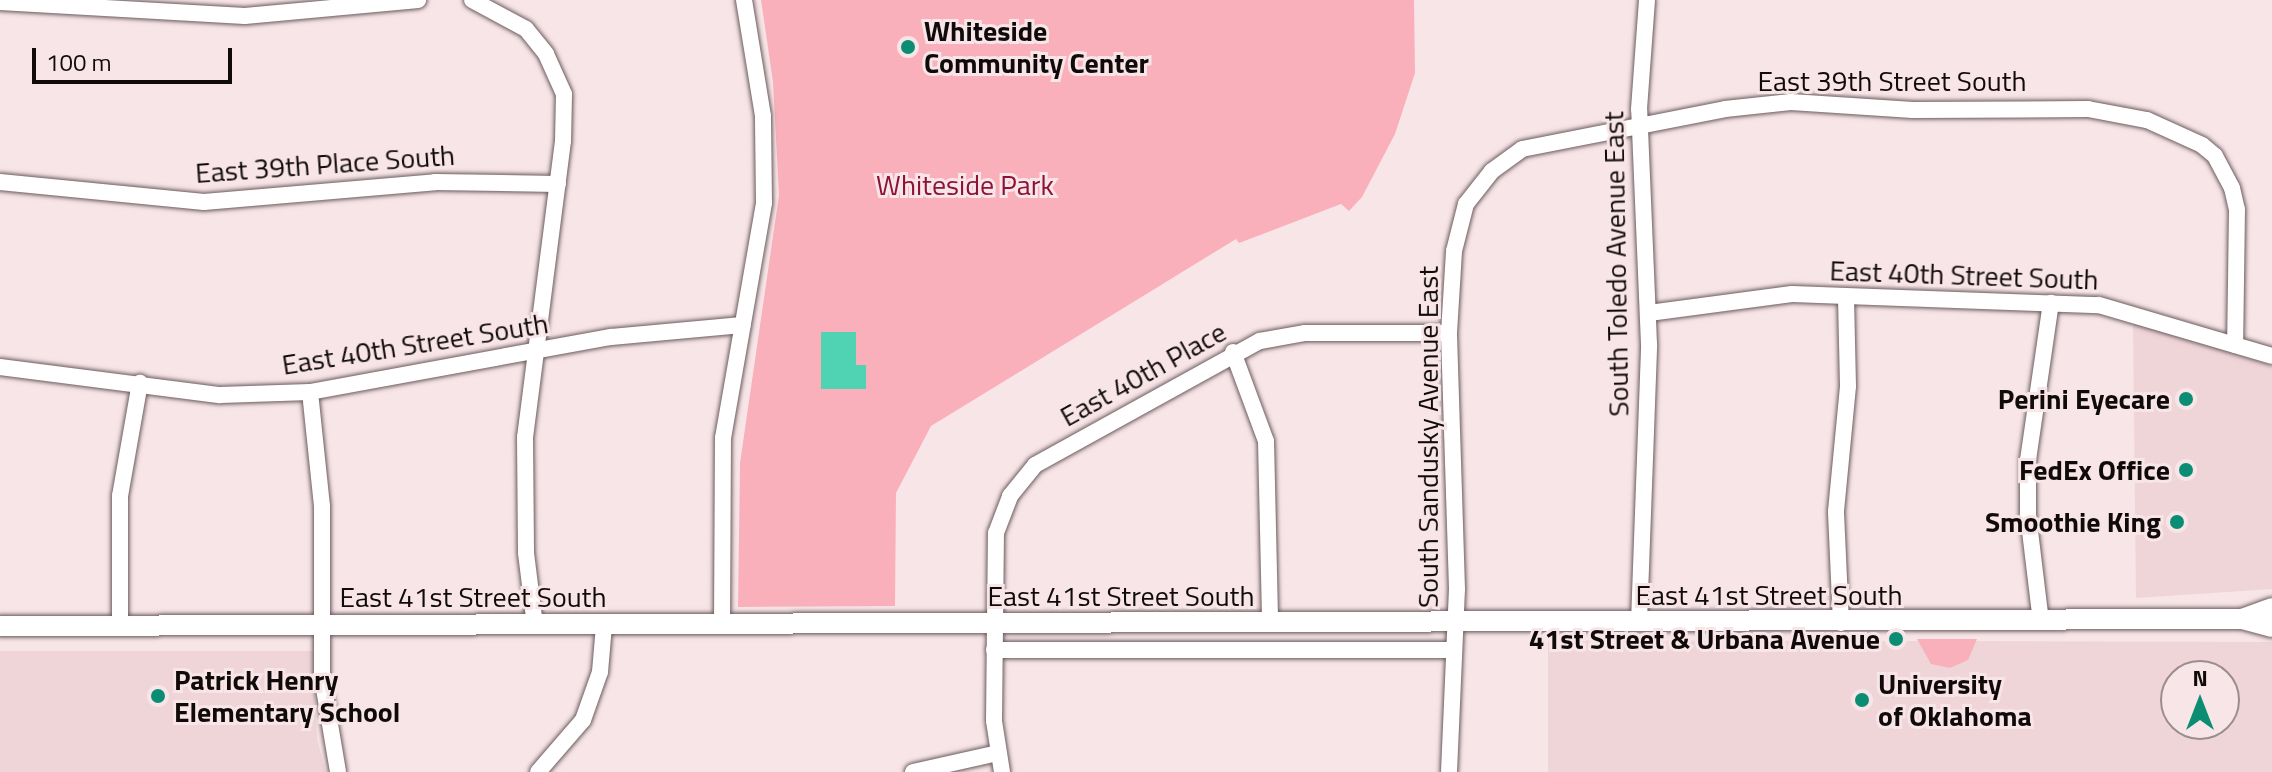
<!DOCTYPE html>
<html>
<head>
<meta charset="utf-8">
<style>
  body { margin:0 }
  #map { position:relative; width:2272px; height:772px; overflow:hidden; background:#f8e5e7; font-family:"Titillium Web",sans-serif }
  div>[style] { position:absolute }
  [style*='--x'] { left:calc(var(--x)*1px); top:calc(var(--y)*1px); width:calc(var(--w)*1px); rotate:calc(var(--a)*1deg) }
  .built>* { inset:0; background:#efd5d8 }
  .green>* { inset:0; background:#fab0bb }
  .water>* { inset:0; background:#50d3b2 }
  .roads { filter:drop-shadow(0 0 2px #6b5c5e) drop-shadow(0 0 2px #6b5c5e) }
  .minor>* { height:16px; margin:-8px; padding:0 8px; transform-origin:8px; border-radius:8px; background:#fff }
  .major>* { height:20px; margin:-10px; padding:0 10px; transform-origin:10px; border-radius:10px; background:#fff }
  .dots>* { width:22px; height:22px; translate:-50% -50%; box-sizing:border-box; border:4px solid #f8e5e7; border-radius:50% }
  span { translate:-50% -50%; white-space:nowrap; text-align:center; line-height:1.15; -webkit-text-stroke:6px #f8e5e7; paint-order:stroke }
  .poi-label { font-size:28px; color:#100a0b; font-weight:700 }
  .left { translate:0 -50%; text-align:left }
  .right { translate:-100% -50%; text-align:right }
  .street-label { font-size:28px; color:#100a0b }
  .park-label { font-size:28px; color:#8c123a }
  .north { position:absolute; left:2160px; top:660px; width:80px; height:80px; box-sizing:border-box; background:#f8e5e7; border:2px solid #9b8d8f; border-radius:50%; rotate:0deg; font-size:22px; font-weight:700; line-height:32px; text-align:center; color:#100a0b }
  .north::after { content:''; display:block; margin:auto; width:28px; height:36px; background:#0b8d73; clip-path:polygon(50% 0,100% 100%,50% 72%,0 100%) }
  .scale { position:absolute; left:32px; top:48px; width:200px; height:36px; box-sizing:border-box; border:4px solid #100a0b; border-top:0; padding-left:10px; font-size:24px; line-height:28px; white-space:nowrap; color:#100a0b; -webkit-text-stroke:6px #f8e5e7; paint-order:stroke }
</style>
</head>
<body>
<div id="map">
  <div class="built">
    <div style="clip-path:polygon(2133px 321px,2272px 366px,2272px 589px,2136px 598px)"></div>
    <div style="clip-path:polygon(evenodd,1548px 640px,2272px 642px,2272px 772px,1548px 772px,1548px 640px,2176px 676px,2224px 676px,2224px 724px,2176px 724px,2176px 676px)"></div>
    <div style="clip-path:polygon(0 651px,313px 651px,317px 740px,326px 772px,0 772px)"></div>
  </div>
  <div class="green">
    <div style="clip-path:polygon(761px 0,1414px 0,1415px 73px,1395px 134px,1362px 197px,1349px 211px,1341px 204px,1239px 243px,1236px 239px,931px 426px,896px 493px,895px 606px,738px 607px,740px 463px,779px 195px,773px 82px)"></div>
    <div style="clip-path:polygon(1917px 639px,1977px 639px,1968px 660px,1950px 668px,1931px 664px)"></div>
  </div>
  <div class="water">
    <div style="clip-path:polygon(821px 332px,856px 332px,856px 365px,866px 365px,866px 389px,821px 389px)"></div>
  </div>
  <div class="roads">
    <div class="minor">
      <div style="--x:472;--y:0;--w:61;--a:28.2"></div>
      <div style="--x:526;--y:29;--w:32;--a:51"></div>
      <div style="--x:546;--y:54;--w:44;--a:65.8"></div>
      <div style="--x:564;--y:94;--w:47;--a:91.2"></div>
      <div style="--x:563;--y:141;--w:298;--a:97.3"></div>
      <div style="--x:525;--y:437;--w:116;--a:89.5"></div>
      <div style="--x:526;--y:553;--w:73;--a:82.9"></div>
      <div style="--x:0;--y:2;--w:245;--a:3.3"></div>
      <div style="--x:245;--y:16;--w:174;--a:-5.3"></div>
      <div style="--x:0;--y:182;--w:205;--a:5.6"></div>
      <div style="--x:204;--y:202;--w:232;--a:-4.9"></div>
      <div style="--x:435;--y:182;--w:123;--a:0.9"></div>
      <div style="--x:1649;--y:313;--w:144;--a:-7.6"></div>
      <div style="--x:1792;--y:294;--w:307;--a:2.1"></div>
      <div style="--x:2099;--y:305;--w:180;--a:16.4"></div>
      <div style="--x:1233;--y:352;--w:95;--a:69.7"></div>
      <div style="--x:1266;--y:441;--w:183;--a:88.7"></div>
      <div style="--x:0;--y:367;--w:222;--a:7.3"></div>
      <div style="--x:220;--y:395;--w:90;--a:-1.9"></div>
      <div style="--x:310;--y:392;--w:306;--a:-10.4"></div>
      <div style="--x:611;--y:337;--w:132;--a:-5.2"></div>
      <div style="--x:310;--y:392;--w:115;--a:84"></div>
      <div style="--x:322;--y:506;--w:171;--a:90"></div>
      <div style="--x:322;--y:677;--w:96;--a:80.4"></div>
      <div style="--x:1639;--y:622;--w:278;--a:-87.9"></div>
      <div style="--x:1649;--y:344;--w:235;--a:-92.4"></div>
      <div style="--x:1639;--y:109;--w:109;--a:-85.8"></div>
      <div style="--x:2041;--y:622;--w:109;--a:-96.9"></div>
      <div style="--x:2028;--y:514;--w:54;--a:-90"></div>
      <div style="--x:2028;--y:460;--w:159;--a:-81.7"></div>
      <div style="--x:1841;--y:623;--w:112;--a:-92.6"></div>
      <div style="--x:1836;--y:511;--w:126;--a:-84.5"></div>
      <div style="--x:1848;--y:386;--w:90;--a:-91.3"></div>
      <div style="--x:120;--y:625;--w:129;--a:-90"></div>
      <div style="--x:120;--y:496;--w:115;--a:-80"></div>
      <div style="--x:722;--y:625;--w:187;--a:-89.7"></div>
      <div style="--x:723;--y:438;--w:239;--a:-80.1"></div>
      <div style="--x:764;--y:203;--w:87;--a:-90.7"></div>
      <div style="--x:763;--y:116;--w:118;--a:-99.3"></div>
      <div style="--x:994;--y:650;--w:458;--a:0"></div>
      <div style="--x:538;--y:772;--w:69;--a:-49.1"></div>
      <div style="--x:583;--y:720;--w:51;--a:-70.5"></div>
      <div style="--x:600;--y:672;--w:47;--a:-85.1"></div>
      <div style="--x:913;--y:772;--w:87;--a:-12.6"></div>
      <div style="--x:1002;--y:772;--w:52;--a:-98.9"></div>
      <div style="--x:994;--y:721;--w:188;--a:-89.4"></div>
      <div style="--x:996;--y:533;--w:40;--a:-69"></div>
      <div style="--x:1010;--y:496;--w:40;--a:-51"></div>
      <div style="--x:1035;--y:465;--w:257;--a:-28.9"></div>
      <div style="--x:1260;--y:341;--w:46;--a:-10.1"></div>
      <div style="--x:1305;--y:333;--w:144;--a:0"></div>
      <div style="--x:1449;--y:772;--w:183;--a:-87.5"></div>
      <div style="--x:1457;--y:589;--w:256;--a:-91.8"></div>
      <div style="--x:1449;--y:333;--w:82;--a:-86.5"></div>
      <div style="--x:1454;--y:251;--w:49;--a:-75.7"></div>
      <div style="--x:1466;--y:204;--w:42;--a:-51.8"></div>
      <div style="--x:1492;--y:171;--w:37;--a:-36"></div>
      <div style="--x:1522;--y:149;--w:207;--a:-11.1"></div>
      <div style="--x:1725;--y:109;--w:66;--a:-6.1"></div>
      <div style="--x:1791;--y:102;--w:122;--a:3.8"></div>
      <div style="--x:1913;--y:110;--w:175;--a:-0.3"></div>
      <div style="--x:2088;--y:109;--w:60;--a:10.6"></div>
      <div style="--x:2147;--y:120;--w:60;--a:24.4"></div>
      <div style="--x:2202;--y:145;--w:17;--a:40"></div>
      <div style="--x:2215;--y:156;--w:36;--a:62"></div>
      <div style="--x:2232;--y:188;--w:22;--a:77"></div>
      <div style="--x:2237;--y:209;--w:136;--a:90.8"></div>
    </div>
    <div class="major">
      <div style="--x:2242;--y:619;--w:32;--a:-20"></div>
      <div style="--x:0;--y:626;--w:2242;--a:-0.18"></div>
      <div style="--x:2242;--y:619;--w:31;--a:15"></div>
    </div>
  </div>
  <div class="dots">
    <div style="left:908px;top:47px;background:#0b8d73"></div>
    <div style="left:2186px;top:399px;background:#0b8d73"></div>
    <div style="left:2186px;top:470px;background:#0b8d73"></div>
    <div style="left:2177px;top:522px;background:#0b8d73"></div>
    <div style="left:1896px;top:639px;background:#0b8d73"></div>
    <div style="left:158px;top:696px;background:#0b8d73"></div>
    <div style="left:1862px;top:700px;background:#0b8d73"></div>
  </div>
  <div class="poi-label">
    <span class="left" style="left:924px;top:47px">Whiteside<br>Community Center</span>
    <span class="right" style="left:2170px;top:399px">Perini Eyecare</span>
    <span class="right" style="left:2170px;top:470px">FedEx Office</span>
    <span class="right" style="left:2161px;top:522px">Smoothie King</span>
    <span class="right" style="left:1880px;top:639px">41st Street &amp; Urbana Avenue</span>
    <span class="left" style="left:174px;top:696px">Patrick Henry<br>Elementary School</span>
    <span class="left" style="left:1878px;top:700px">University<br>of Oklahoma</span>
  </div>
  <div class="street-label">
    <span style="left:1892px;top:81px">East 39th Street South</span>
    <span style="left:325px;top:164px;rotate:-4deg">East 39th Place South</span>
    <span style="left:1616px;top:264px;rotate:-91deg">South Toledo Avenue East</span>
    <span style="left:1964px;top:275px;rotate:2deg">East 40th Street South</span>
    <span style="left:415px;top:344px;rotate:-9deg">East 40th Street South</span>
    <span style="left:1143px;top:374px;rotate:-29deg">East 40th Place</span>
    <span style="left:1428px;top:437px;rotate:-90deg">South Sandusky Avenue East</span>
    <span style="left:1769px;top:595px">East 41st Street South</span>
    <span style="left:1121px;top:596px">East 41st Street South</span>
    <span style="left:473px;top:597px">East 41st Street South</span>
  </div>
  <div class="park-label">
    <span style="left:965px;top:185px">Whiteside Park</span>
  </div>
  <div class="north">N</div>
  <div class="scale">100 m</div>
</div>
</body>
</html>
